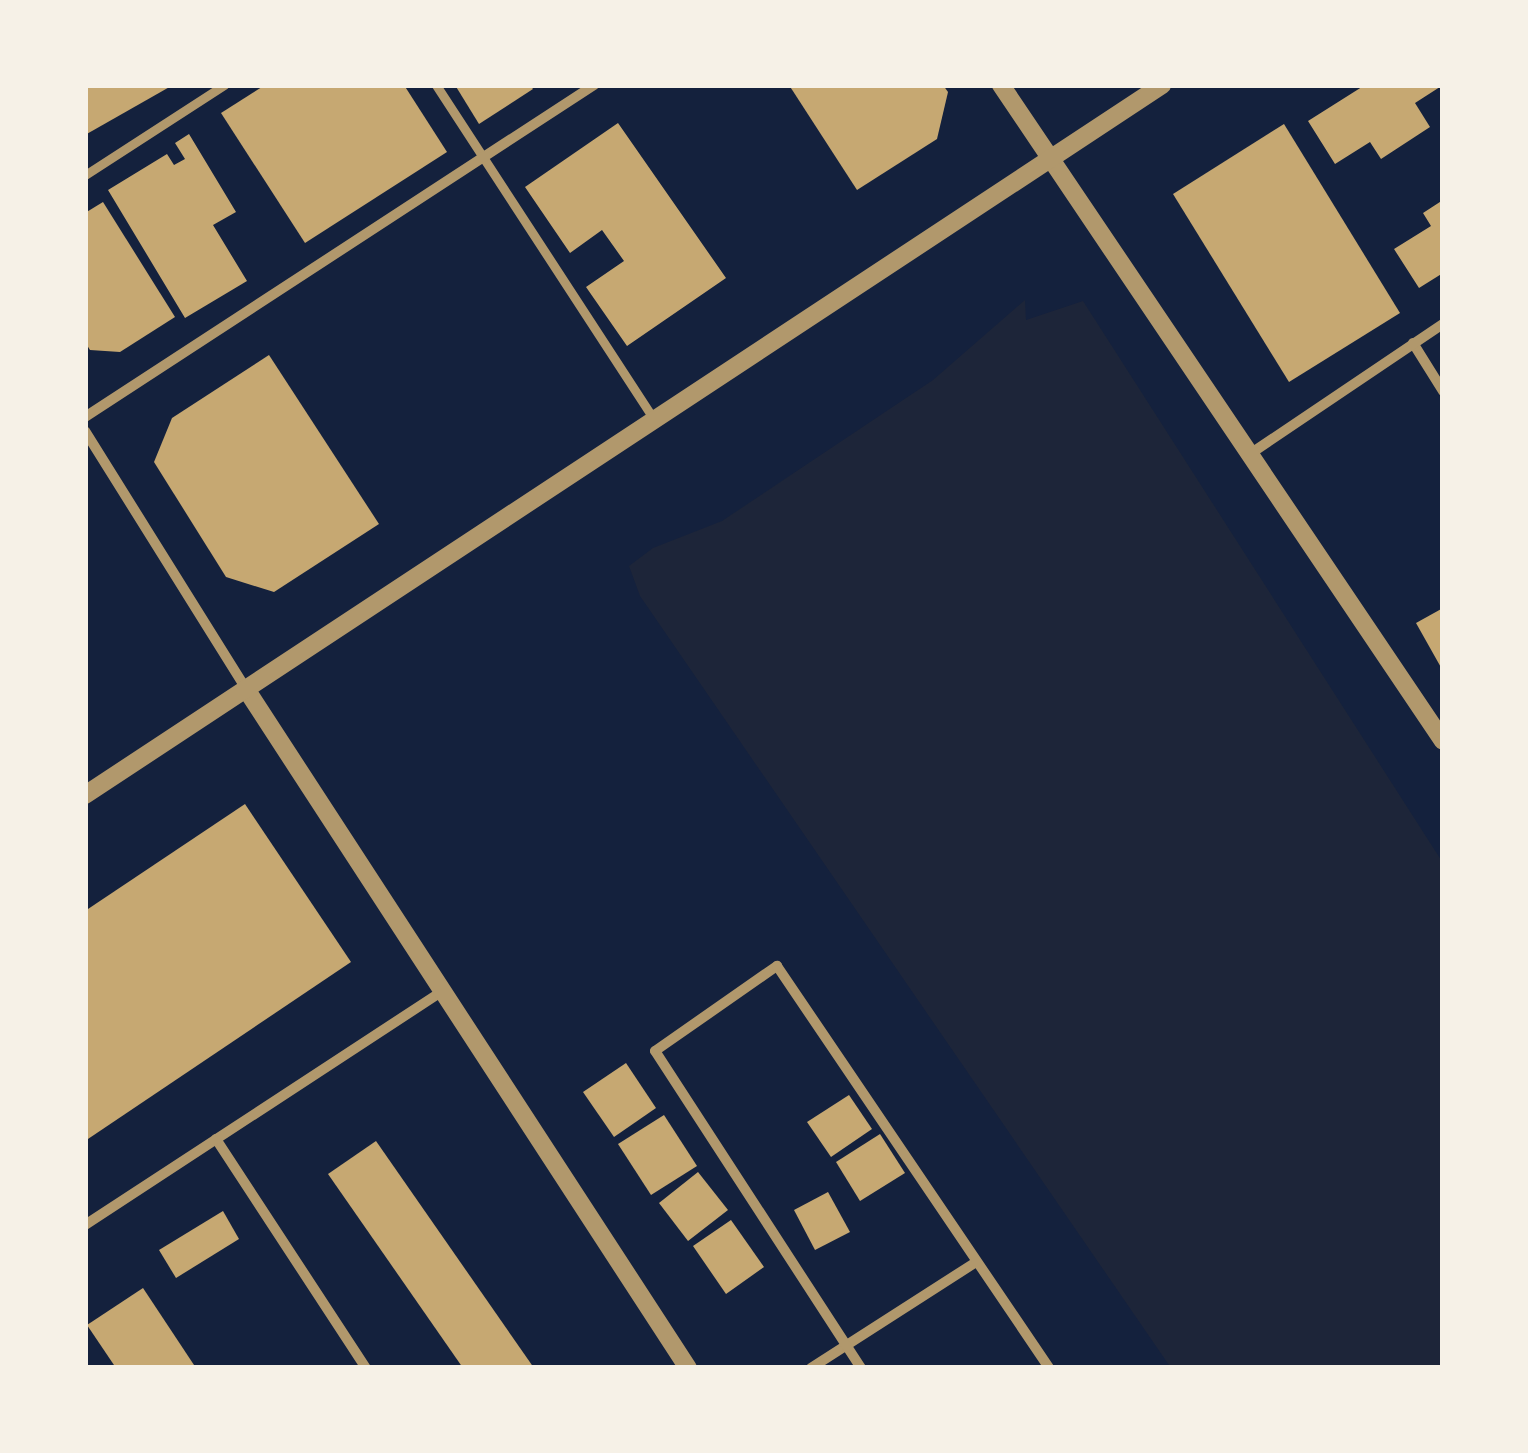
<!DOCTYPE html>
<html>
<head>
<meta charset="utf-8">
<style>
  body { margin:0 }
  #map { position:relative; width:1528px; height:1453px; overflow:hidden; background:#14213d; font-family:"DM Sans",sans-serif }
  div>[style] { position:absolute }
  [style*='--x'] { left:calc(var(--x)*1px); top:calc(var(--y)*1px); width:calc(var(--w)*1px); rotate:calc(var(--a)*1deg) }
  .green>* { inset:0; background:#1d2539 }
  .building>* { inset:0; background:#c6a872 }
  .pedestrian>* { height:9px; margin:-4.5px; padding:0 4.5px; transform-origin:4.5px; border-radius:4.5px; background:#b1986c }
  .minor>* { height:10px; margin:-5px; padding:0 5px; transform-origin:5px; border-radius:5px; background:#b1986c }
  .tertiary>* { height:18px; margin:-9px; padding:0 9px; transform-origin:9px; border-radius:9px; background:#b1986c }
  span { translate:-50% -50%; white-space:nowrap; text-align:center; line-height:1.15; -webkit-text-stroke:9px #f6f1e7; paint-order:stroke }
  .frame { position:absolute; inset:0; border:88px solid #f6f1e7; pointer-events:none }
</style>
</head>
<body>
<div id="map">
  <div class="green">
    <div style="clip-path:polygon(1025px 300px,1026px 320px,1083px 301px,1443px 863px,1443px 1368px,1171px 1368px,640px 596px,629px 566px,653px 548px,722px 521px,933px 380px)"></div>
  </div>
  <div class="building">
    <div style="clip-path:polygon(85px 85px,173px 85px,85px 135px)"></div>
    <div style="clip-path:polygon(265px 85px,404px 85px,447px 152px,305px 243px,221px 113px)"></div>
    <div style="clip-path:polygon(455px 85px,530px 85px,533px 89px,479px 124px)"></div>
    <div style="clip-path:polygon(789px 85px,943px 85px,948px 92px,937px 139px,857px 190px)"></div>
    <div style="clip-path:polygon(1365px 85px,1443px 85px,1415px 103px,1430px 127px,1381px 159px,1370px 142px,1335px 164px,1308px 121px)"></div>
    <div style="clip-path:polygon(618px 123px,726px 278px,627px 346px,586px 287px,624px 261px,602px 230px,570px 253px,525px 187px)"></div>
    <div style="clip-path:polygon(1284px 124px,1400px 313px,1289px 382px,1173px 194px)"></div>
    <div style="clip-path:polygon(189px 134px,236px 212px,213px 225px,247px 281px,185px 318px,108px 190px,167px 154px,174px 165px,185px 159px,175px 143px)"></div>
    <div style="clip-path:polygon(1443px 200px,1443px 273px,1419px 288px,1394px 249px,1431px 226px,1423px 213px)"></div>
    <div style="clip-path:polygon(103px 202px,175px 317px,120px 352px,90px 350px,85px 342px,85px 213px)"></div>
    <div style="clip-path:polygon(269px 355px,379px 524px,274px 592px,226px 577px,154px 462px,172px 418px)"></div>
    <div style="clip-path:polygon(1443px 608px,1443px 671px,1416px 623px)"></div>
    <div style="clip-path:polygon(245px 804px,351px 962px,85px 1141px,85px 911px)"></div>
    <div style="clip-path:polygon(626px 1063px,656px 1108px,614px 1137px,583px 1092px)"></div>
    <div style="clip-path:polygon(849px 1095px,872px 1129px,831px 1157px,807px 1122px)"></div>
    <div style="clip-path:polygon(664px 1115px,697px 1166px,651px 1195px,618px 1144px)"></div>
    <div style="clip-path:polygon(880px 1134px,905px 1173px,860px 1201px,836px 1162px)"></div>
    <div style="clip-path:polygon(376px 1141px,534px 1368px,463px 1368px,328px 1174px)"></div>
    <div style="clip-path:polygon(698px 1172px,728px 1210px,688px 1241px,659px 1203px)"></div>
    <div style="clip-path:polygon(828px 1192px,850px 1232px,815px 1250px,794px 1210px)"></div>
    <div style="clip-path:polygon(223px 1211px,239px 1239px,176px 1278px,159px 1250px)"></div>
    <div style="clip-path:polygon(731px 1220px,764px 1267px,726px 1294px,693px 1246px)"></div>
    <div style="clip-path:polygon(143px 1288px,196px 1368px,116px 1368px,87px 1325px)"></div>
  </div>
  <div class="pedestrian">
    <div style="--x:436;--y:85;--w:400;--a:56.9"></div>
    <div style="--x:85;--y:175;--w:166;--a:-32.9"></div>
  </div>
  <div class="minor">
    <div style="--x:1413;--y:343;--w:57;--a:58"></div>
    <div style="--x:85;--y:417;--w:608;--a:-33.11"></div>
    <div style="--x:85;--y:431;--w:304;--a:58"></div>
    <div style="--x:1247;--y:456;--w:236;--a:-34"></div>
    <div style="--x:216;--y:1139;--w:274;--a:56.8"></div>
    <div style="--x:85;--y:1225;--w:428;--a:-33.2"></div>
    <div style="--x:811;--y:1368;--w:196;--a:-32.7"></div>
    <div style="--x:861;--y:1368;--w:378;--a:-123"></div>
    <div style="--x:655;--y:1051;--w:149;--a:-34.9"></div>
    <div style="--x:777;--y:966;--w:485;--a:55.9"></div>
  </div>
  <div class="tertiary">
    <div style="--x:1001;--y:85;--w:791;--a:56.03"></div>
    <div style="--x:246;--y:689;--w:810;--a:56.94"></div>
    <div style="--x:85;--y:795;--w:1290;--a:-33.39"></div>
  </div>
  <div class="frame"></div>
</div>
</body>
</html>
